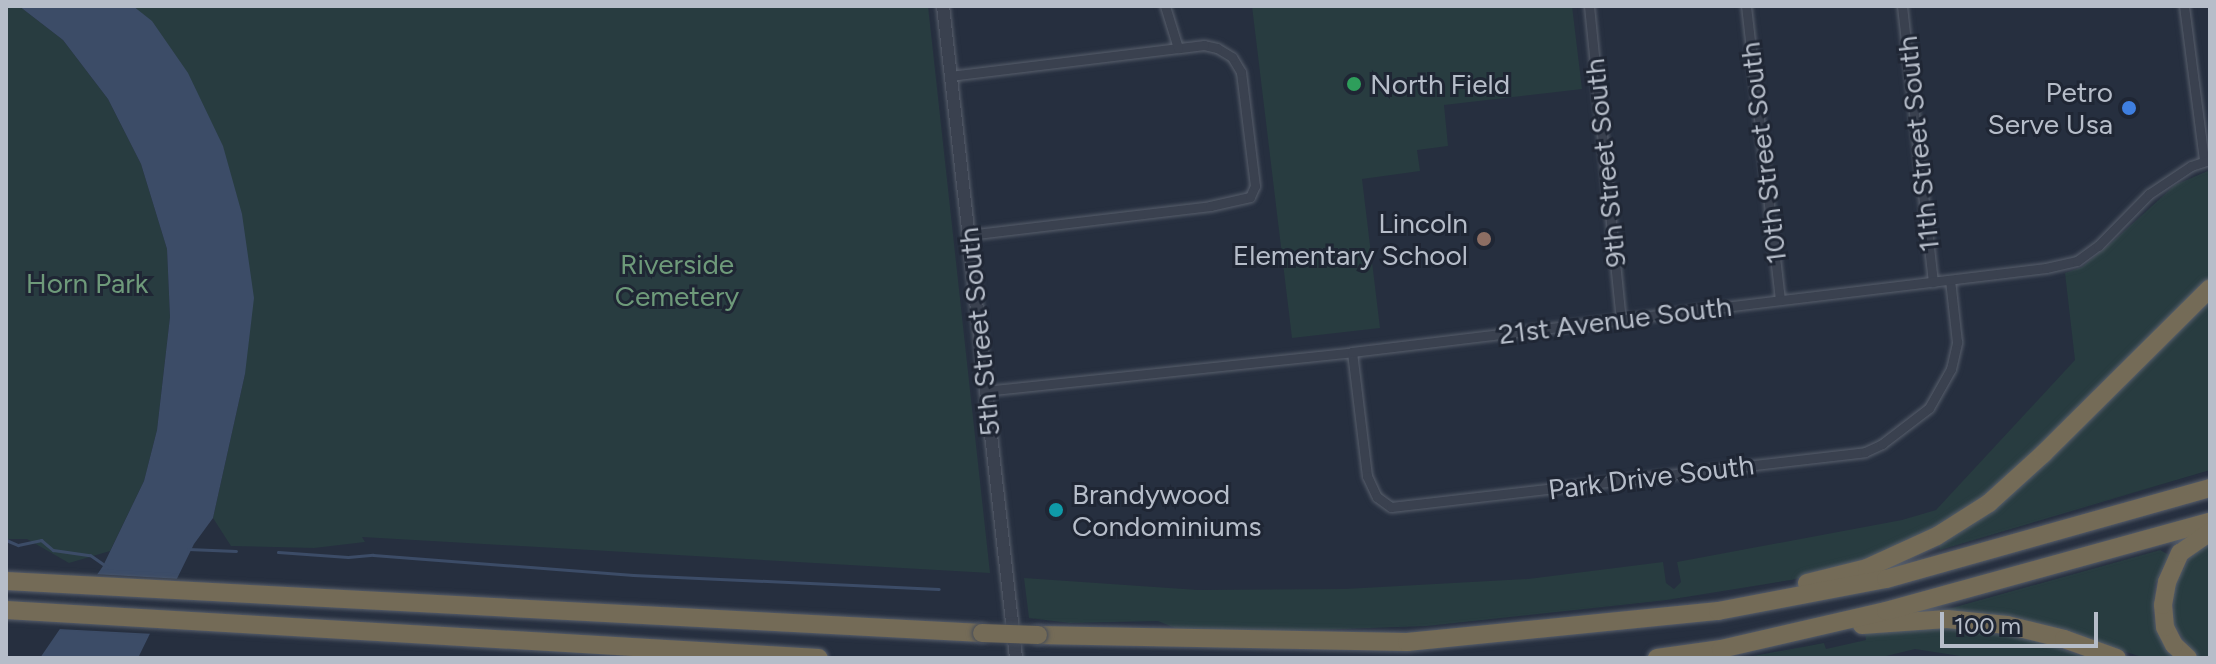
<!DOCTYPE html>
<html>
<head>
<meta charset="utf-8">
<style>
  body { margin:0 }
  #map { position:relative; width:2216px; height:664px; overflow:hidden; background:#262f3f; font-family:Figtree,sans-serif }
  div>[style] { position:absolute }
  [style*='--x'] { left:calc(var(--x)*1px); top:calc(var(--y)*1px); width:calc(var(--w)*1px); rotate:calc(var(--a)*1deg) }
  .green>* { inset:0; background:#283c40 }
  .water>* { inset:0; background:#3c4c67 }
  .pier>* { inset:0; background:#262f3f }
  .stream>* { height:3px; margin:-1.5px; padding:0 1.5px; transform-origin:1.5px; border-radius:1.5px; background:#3c4c67 }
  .roads { filter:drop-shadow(0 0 2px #585f6c) drop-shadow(0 0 2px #585f6c) }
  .minor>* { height:9px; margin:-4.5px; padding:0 4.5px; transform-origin:4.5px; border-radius:4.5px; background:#3a414f }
  .tertiary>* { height:12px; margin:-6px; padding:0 6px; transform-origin:6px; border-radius:6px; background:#3a414f }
  .motorway>* { height:18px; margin:-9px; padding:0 9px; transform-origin:9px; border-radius:9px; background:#746b57 }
  .bridges { filter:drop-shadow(0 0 2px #454c59) drop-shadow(0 0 2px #454c59) }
  .motorway-bridge>* { height:18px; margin:-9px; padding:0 9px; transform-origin:9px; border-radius:9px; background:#746b57 }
  .dots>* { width:22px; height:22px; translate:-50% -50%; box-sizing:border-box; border:4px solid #1f2634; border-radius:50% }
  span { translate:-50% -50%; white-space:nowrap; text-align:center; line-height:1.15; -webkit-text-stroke:6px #1f2634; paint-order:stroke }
  .poi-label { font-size:28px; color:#b6bdc9 }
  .left { translate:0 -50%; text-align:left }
  .right { translate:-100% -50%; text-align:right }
  .street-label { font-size:28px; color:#b6bdc9 }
  .park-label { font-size:28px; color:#6e9a7a }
  .frame { position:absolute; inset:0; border:8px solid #b6bdc9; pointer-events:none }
  .scale { position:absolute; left:1940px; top:612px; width:158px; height:36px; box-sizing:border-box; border:4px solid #b6bdc9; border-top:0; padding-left:10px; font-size:24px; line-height:28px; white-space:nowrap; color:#b6bdc9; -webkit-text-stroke:6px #1f2634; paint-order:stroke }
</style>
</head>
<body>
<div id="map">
  <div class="green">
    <div style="clip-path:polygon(6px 6px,19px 6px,63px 40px,108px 99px,141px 164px,167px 249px,170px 317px,157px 430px,144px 481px,110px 551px,69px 563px,27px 539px,6px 539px)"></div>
    <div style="clip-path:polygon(133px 6px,928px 6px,990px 573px,362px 537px,365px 542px,314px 548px,231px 546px,213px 518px,245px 374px)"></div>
    <div style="clip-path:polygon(1252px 6px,1572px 6px,1582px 89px,1444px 105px,1448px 146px,1417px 150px,1420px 171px,1362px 179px,1380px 328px,1292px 338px)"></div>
    <div style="clip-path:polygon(2210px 170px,2210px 279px,2002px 484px,1936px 531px,1868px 562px,1791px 580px,1667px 600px,1427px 626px,1253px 632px,1180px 630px,1158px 621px,1070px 623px,1029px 618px,1024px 578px,1198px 590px,1345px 589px,1528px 579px,1663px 562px,1666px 583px,1674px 589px,1681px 582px,1677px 562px,1902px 520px,1936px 510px,2075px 360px,2065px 273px,2082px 267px,2109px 245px,2175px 185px)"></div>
    <div style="clip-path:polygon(2210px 296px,2210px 470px,1940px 550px,1939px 545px,2018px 489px)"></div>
    <div style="clip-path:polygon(2210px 542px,2210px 658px,2196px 658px,2173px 623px,2174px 586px,2190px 557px)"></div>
    <div style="clip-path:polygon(2160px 550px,2169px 555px,2155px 584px,2153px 614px,2156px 630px,2174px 658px,2145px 658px,2060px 631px,1941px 611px)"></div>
    <div style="clip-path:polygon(1944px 627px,2034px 640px,2088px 658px,1973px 658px,1915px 649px,1878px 658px,1742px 658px,1824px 643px,1826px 649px,1866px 640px,1865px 634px,1886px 630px)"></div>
  </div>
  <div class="water">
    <div style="clip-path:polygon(19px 6px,133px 6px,152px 21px,188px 73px,223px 146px,242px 214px,254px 298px,245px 374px,213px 518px,194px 544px,138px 658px,40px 658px,103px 566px,144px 481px,157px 430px,170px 317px,167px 249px,141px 164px,108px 99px,63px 40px)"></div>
  </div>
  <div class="pier">
    <div style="clip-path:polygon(93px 574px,181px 579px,155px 634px,58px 629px)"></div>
  </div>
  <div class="stream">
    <div style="--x:6;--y:540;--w:13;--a:23"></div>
    <div style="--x:18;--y:545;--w:24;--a:-12"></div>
    <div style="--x:41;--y:540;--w:16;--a:40"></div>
    <div style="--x:53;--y:550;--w:37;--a:8"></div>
    <div style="--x:90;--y:555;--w:21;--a:35"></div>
    <div style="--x:188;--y:549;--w:48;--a:2.4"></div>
    <div style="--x:278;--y:552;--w:70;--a:4.1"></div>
    <div style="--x:348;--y:557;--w:25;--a:-5"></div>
    <div style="--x:373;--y:555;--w:261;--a:4.4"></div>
    <div style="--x:633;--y:575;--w:306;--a:2.6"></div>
  </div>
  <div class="roads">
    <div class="minor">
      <div style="--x:1589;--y:6;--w:315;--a:84.2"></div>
      <div style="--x:1746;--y:6;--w:295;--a:83.4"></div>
      <div style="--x:1902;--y:6;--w:278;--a:83.6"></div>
      <div style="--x:2184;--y:6;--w:156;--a:82.6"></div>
      <div style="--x:950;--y:76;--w:230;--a:-7"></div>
      <div style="--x:968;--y:235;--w:244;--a:-6.8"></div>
      <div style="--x:1210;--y:206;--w:41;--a:-12.7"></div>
      <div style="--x:1250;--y:197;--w:12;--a:-66"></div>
      <div style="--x:1255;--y:186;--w:115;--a:-97"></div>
      <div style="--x:1241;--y:72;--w:17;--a:-121"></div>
      <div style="--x:1232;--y:57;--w:17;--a:-149"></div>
      <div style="--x:1217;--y:48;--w:13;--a:-167"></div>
      <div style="--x:1204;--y:45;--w:26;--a:173"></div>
      <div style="--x:1178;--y:48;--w:44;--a:-107.2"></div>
      <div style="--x:1352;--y:352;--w:125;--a:83.1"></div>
      <div style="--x:1367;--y:476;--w:23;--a:65"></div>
      <div style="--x:1377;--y:497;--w:17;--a:36"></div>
      <div style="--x:1391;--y:507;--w:477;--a:-6.6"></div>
      <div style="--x:1865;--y:452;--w:19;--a:-25"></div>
      <div style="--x:1882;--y:444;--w:59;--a:-37.5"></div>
      <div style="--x:1929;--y:408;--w:45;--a:-60.6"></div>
      <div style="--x:1951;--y:369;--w:28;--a:-77"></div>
      <div style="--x:1957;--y:342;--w:62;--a:-96.4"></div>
      <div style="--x:984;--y:391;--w:370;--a:-6"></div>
      <div style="--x:1352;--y:352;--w:699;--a:-6.9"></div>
      <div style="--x:2046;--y:268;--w:32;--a:-13"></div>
      <div style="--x:2077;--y:261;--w:26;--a:-36"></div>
      <div style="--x:2098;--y:246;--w:73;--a:-45.6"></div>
      <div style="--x:2149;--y:194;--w:50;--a:-33.7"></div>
      <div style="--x:2191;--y:166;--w:20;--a:-18"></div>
    </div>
    <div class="tertiary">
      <div style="--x:943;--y:6;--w:656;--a:83.61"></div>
    </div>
    <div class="motorway">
      <div style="--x:6;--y:581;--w:977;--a:3.05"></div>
      <div style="--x:1807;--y:583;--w:62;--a:-14"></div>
      <div style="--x:1867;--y:568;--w:77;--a:-24.6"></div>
      <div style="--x:1937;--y:536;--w:62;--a:-32.4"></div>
      <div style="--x:1989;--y:503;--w:73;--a:-42.2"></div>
      <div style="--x:2043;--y:454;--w:235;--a:-44.8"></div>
      <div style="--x:6;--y:610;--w:814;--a:3.38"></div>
      <div style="--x:1862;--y:625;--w:85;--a:-4"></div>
      <div style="--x:1947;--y:619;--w:60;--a:5.7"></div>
      <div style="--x:2007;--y:625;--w:59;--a:13.8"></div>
      <div style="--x:2064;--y:639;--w:56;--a:19.7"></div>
      <div style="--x:1038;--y:635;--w:369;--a:1.1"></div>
      <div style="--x:1407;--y:642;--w:313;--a:-5.7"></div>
      <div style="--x:1718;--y:611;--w:171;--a:-10.8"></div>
      <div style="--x:1886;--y:579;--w:337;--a:-15.7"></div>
      <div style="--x:1657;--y:658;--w:65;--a:-8"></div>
      <div style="--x:1721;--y:649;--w:169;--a:-13"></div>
      <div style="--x:1886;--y:611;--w:336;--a:-15.4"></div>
      <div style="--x:2188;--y:658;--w:19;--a:-137"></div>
      <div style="--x:2174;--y:645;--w:20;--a:-117"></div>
      <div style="--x:2165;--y:627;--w:22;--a:-95"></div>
      <div style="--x:2163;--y:605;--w:23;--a:-80"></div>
      <div style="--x:2167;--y:582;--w:32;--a:-66"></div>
      <div style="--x:2180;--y:553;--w:37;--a:-35"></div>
    </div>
  </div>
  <div class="bridges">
    <div class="motorway-bridge">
      <div style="--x:982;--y:633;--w:56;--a:2"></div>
    </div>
  </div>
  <div class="dots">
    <div style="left:1354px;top:84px;background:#2e9e5b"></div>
    <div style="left:2129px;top:108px;background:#3f7fe0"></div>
    <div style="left:1484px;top:239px;background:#8d6e63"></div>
    <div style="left:1056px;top:510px;background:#0f9aa8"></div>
  </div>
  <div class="poi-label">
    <span class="left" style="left:1370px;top:84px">North Field</span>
    <span class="right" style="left:2113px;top:108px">Petro<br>Serve Usa</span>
    <span class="right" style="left:1468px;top:239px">Lincoln<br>Elementary School</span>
    <span class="left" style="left:1072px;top:510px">Brandywood<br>Condominiums</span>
  </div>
  <div class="street-label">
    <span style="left:1918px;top:144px;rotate:-96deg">11th Street South</span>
    <span style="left:1763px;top:153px;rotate:-97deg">10th Street South</span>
    <span style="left:1605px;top:163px;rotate:-96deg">9th Street South</span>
    <span style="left:1615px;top:320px;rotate:-7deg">21st Avenue South</span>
    <span style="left:979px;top:332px;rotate:-96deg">5th Street South</span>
    <span style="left:1651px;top:477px;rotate:-7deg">Park Drive South</span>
  </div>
  <div class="park-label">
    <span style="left:677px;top:280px">Riverside<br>Cemetery</span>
    <span style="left:87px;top:283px">Horn Park</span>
  </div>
  <div class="frame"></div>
  <div class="scale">100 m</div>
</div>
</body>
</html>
